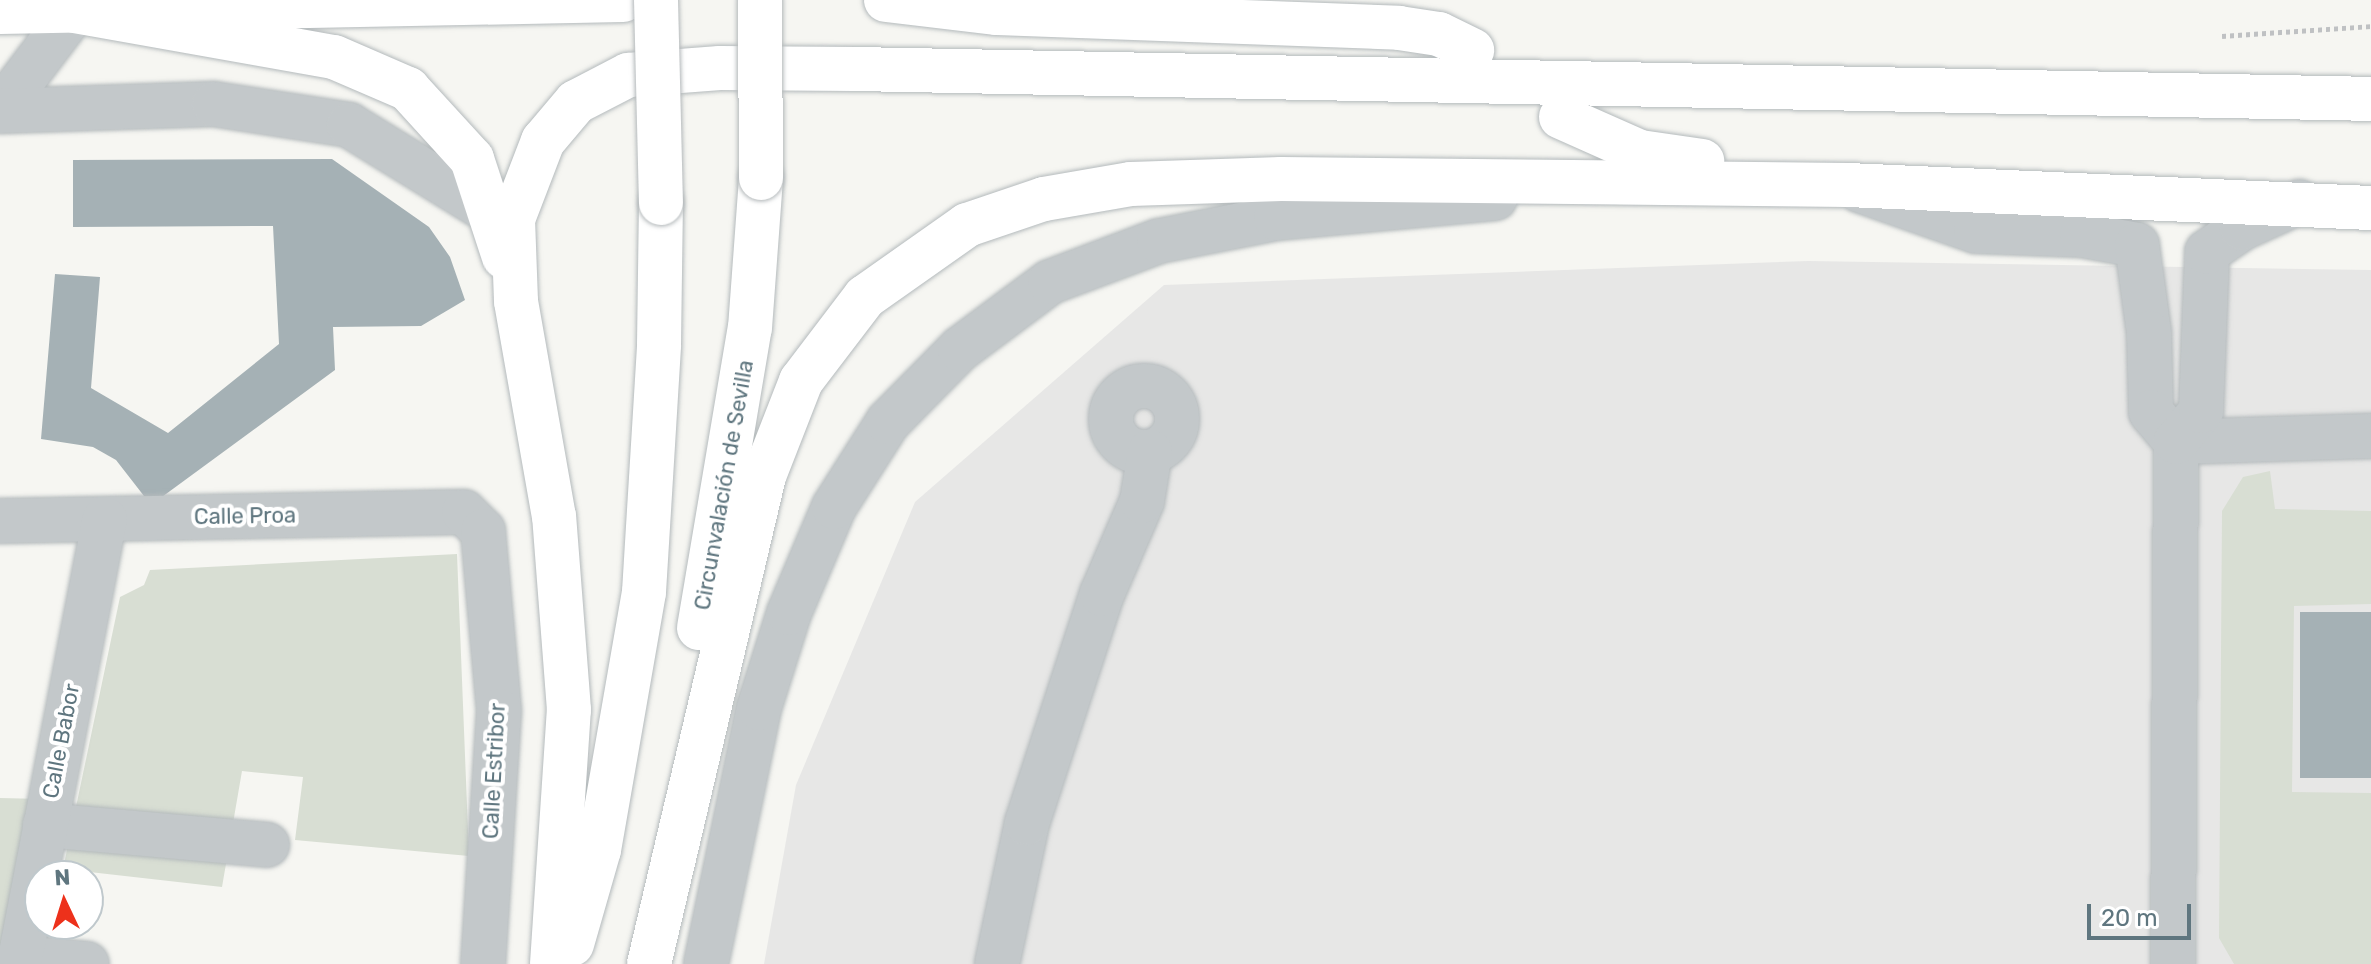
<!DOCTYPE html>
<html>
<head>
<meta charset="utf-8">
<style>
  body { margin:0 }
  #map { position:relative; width:2371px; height:964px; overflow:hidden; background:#f6f6f2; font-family:Rubik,sans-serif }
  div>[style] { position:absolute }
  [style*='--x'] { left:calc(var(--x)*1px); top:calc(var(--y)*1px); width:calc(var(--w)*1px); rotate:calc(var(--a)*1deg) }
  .built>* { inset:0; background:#e7e7e6 }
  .green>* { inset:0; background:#d8ded3 }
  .building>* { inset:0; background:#a5b1b5 }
  .path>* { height:5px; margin-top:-2.5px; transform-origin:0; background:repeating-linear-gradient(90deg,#bfc1c3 0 4px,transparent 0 8px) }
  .roads { filter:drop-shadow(0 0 2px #b4babc) drop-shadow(0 0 2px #b4babc) }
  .minor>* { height:44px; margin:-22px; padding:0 22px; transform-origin:22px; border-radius:22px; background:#c3c8ca }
  .minor>.ring { margin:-22px; padding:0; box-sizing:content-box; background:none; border:44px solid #c3c8ca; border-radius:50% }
  .major>* { height:44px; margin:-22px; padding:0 22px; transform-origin:22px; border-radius:22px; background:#fff }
  .highway>* { height:44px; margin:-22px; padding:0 22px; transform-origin:22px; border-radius:22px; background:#fff }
  .bridges { filter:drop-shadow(0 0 2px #b5babc) drop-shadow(0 0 2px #b5babc) }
  .highway-bridge>* { height:44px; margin:-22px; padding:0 22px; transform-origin:22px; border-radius:22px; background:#fff }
  span { translate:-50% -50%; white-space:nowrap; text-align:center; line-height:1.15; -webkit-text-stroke:8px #fff; paint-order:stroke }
  .street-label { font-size:22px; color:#5f767f }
  .north { position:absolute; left:24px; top:860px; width:80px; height:80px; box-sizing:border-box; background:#fff; border:2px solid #bfc8cc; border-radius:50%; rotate:356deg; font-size:22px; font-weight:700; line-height:32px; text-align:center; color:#5f767f }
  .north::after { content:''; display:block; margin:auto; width:28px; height:36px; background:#ed311b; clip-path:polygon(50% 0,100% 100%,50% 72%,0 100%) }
  .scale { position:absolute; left:2087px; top:904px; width:104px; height:36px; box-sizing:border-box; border:4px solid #5f767f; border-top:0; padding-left:10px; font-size:24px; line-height:28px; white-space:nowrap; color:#5f767f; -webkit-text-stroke:6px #fff; paint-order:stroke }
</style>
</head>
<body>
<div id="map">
  <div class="built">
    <div style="clip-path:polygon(1808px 261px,2371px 270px,2371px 964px,764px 964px,796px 785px,915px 502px,1164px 285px)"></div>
  </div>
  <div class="green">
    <div style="clip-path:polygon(2270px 471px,2275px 509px,2371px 511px,2371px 604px,2294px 606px,2292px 792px,2371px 793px,2371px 964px,2234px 964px,2219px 938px,2222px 511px,2243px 477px)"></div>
    <div style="clip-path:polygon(457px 554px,469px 856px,295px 840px,303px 777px,242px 771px,222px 887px,63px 869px,120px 597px,144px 585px,150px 570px)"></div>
    <div style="clip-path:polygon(0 798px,43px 799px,0 964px)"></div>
  </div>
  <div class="building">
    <div style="clip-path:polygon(332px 159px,429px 227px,450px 257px,465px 300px,421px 326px,333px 327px,335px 370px,151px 505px,116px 460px,93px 447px,41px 439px,55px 274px,100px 277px,91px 388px,168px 433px,279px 344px,273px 226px,73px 227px,73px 160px)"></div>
    <div style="clip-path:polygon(2300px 612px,2371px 612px,2371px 778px,2300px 778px)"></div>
  </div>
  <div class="path">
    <div style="--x:2222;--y:36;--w:149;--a:-3.8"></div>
  </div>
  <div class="roads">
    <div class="minor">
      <div style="--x:0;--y:110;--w:124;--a:-52.9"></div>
      <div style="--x:0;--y:111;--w:214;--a:-1.9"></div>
      <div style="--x:214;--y:104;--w:137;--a:8.8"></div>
      <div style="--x:349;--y:125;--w:168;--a:31.6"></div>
      <div style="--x:1859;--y:190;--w:124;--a:19.3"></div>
      <div style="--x:1976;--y:231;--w:106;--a:2.2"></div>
      <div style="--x:2082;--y:235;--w:56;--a:10.3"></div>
      <div style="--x:2137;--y:245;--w:89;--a:82.2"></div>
      <div style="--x:2149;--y:333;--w:79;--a:88.5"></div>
      <div style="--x:2151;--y:412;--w:39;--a:50"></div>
      <div class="ring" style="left:1111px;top:386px;width:22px;height:22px"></div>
      <div style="--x:2176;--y:442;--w:195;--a:-1.8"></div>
      <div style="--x:0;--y:521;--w:464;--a:-1.1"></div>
      <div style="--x:464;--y:512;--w:27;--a:45"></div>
      <div style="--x:483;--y:531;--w:181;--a:84.9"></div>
      <div style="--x:499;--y:711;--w:254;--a:93.6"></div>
      <div style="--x:45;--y:825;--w:223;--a:5.1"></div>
      <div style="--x:20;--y:958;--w:67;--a:5.1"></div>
      <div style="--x:19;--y:964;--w:453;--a:-79.1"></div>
      <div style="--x:706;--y:964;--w:261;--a:-78.3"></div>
      <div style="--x:759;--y:708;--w:100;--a:-72.5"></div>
      <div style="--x:789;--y:613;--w:115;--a:-67"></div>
      <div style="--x:834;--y:507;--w:101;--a:-57.6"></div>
      <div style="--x:888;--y:422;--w:103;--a:-45.4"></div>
      <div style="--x:960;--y:349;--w:112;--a:-36.7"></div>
      <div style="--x:1050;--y:282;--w:116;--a:-20.6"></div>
      <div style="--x:1159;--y:241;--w:119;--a:-11.1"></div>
      <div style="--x:1276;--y:218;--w:220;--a:-5.2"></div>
      <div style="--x:997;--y:964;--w:144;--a:-78"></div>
      <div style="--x:1027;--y:823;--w:241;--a:-71.9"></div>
      <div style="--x:1102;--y:594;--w:101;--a:-66.7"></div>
      <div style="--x:1142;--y:501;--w:50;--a:-80.7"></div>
      <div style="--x:2173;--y:964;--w:522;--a:-89.67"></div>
      <div style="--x:2176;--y:442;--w:40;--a:-51"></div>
      <div style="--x:2201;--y:411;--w:159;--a:-87.8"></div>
      <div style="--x:2207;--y:252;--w:42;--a:-34.4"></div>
      <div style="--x:2242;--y:228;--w:63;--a:-24.5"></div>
    </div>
    <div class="major">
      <div style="--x:0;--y:12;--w:623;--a:-1.1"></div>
    </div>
    <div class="highway">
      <div style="--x:886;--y:0;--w:112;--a:6.7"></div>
      <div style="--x:997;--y:13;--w:402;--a:2.1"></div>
      <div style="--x:1399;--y:28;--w:40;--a:8.5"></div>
      <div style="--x:1439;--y:34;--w:37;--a:26"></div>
      <div style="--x:75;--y:11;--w:263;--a:10.1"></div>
      <div style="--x:334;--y:57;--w:81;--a:23.4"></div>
      <div style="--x:408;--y:89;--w:95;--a:47.6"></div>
      <div style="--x:472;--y:159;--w:103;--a:71.9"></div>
      <div style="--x:1561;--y:117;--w:86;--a:23.9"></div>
      <div style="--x:1640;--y:152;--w:63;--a:8.3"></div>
      <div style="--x:699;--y:628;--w:304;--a:-80.4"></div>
      <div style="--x:750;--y:328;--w:150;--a:-85.8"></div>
      <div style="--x:572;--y:944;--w:98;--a:-74"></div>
      <div style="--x:599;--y:850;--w:262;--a:-80.1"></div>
      <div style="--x:644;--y:592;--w:248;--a:-86.5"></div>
      <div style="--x:659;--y:344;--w:141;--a:-89.2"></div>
      <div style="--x:552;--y:964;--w:255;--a:-86.2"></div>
      <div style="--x:569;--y:710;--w:194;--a:-94.4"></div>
      <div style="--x:554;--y:517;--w:219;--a:-100"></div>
      <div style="--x:516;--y:301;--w:82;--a:-92.1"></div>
      <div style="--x:513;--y:219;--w:84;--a:-69"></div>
      <div style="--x:543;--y:141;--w:51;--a:-49.8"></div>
      <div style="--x:576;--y:102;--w:59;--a:-27.4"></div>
      <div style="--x:628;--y:75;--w:92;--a:-4.4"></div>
      <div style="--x:720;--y:68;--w:135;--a:0.4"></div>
      <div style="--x:855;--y:69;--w:1516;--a:1.13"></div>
      <div style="--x:649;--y:964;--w:501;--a:-76.74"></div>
      <div style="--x:764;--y:476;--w:102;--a:-68.7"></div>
      <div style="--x:801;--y:381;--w:106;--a:-52.7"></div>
      <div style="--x:865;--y:297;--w:125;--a:-35.2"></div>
      <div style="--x:967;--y:225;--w:81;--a:-18.7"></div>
      <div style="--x:1044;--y:199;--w:88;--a:-9.8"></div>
      <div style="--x:1131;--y:184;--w:150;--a:-1.9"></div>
      <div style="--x:1281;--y:179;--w:567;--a:0.61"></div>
      <div style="--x:1848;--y:185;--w:524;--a:2.52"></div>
    </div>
  </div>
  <div class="bridges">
    <div class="highway-bridge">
      <div style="--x:656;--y:0;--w:203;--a:88.6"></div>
      <div style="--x:760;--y:0;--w:178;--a:89.7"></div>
    </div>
  </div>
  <div class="street-label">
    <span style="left:724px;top:485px;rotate:-80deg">Circunvalación de Sevilla</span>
    <span style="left:245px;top:516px;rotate:-1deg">Calle Proa</span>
    <span style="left:61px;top:741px;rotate:-79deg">Calle Babor</span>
    <span style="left:494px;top:771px;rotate:-87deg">Calle Estribor</span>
  </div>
  <div class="north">N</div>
  <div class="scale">20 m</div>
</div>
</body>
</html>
